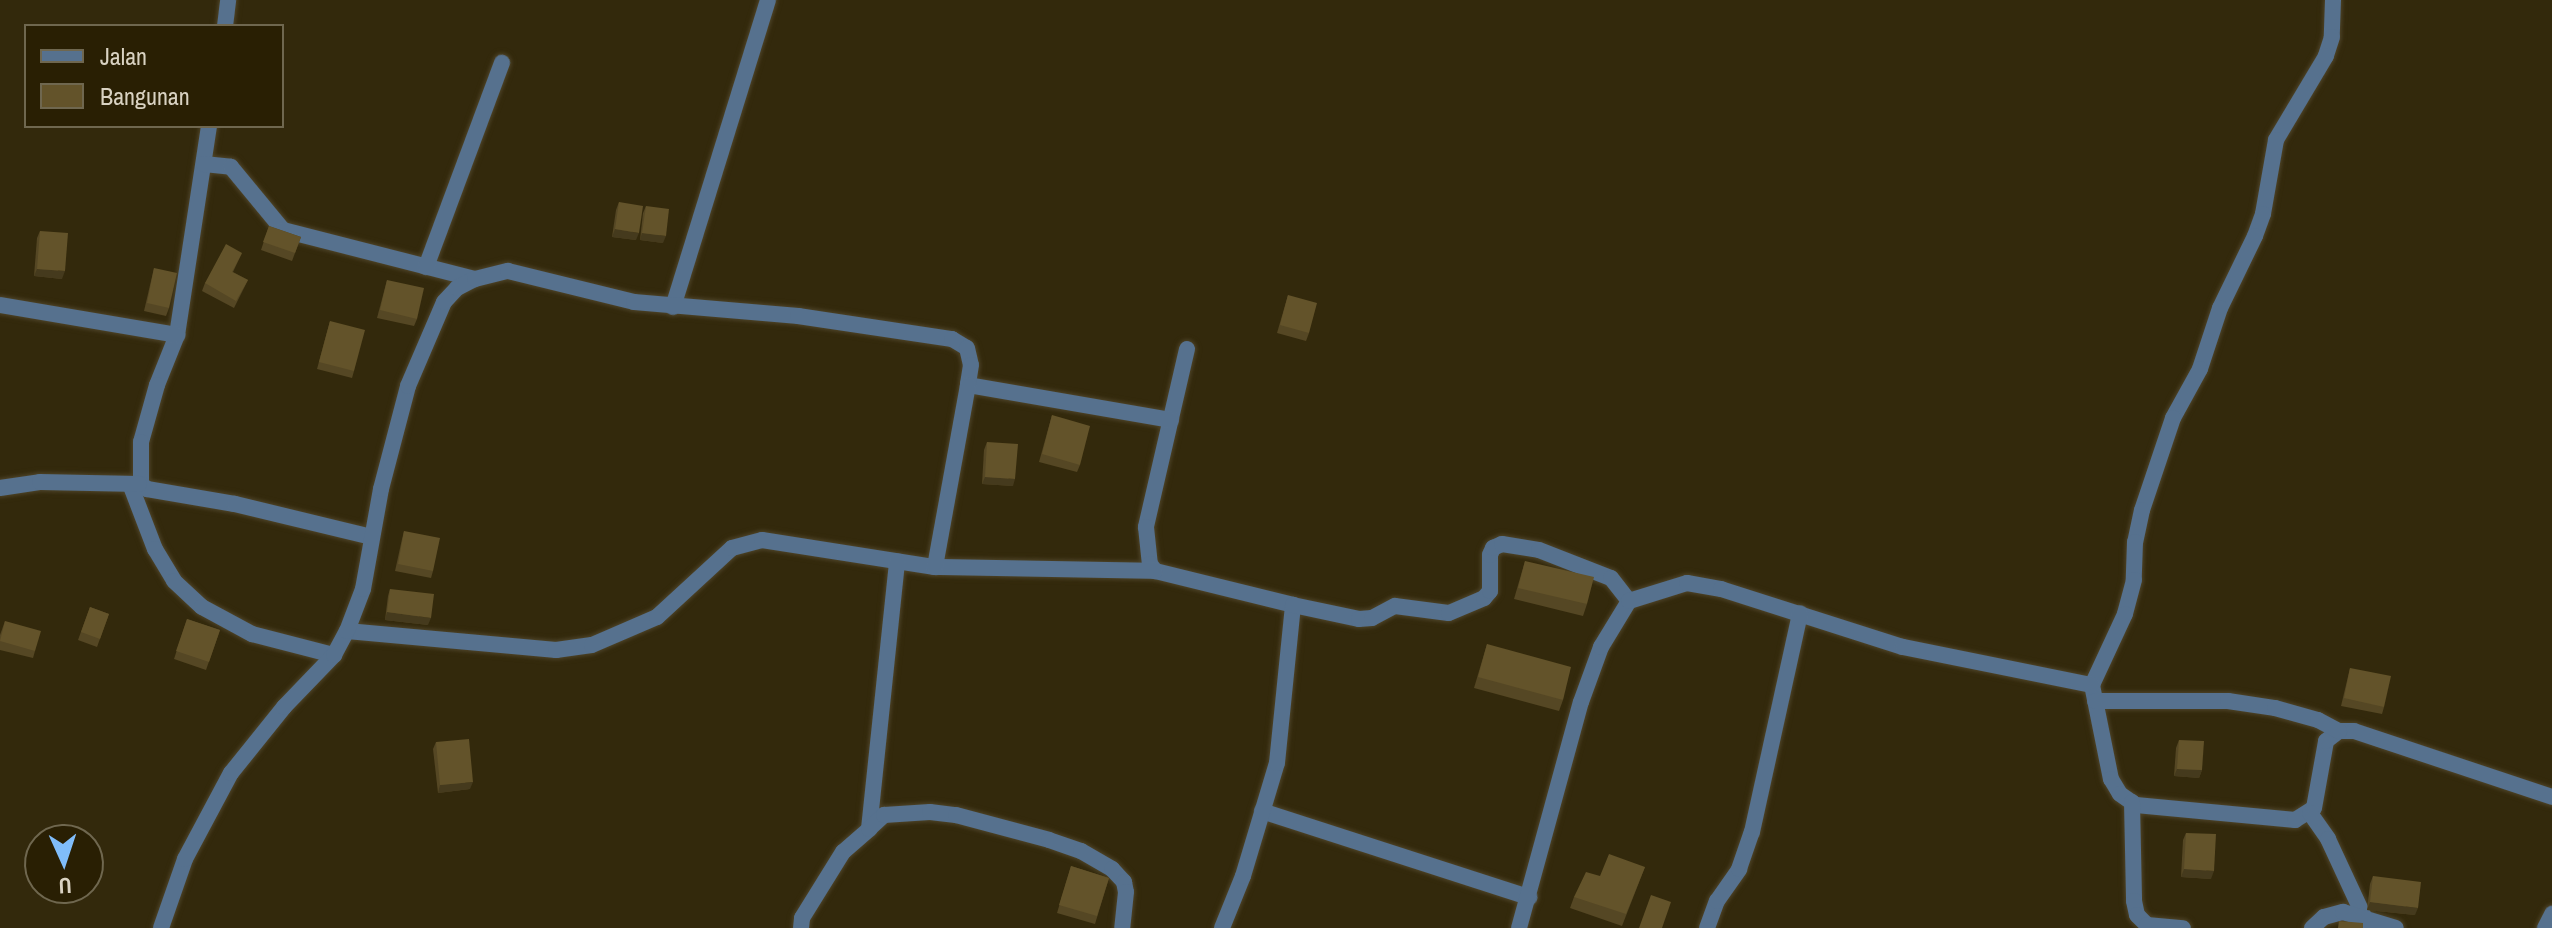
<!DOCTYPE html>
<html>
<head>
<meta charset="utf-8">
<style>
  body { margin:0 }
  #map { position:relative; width:2552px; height:928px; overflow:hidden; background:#33290c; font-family:"Archivo Narrow",sans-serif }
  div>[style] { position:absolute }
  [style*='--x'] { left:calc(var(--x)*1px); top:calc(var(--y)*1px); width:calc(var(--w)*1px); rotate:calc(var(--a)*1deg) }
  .roads { filter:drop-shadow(0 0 2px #4e4429) drop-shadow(0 0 2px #4e4429) }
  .street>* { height:16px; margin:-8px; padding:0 8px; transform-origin:8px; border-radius:8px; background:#56718e }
  .wall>* { inset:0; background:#554724 }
  .shaded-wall>* { inset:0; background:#453a1d }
  .building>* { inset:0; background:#63532a }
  span { translate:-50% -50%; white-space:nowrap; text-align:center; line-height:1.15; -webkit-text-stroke:6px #291f03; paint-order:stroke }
  .legend { position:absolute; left:24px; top:24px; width:260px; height:104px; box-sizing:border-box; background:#291f03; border:2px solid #6f674f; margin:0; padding:10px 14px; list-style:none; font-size:24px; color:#d9d2c2 }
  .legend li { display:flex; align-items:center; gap:16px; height:40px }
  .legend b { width:40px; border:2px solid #6f674f }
  .north { position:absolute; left:24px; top:824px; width:80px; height:80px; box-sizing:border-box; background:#291f03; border:2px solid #6f674f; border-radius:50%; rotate:177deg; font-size:22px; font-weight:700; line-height:32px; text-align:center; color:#d9d2c2 }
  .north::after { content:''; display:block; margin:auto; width:28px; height:36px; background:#80bdfa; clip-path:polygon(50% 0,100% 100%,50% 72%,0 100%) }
</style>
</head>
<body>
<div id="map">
  <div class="roads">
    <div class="street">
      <div style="--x:2333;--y:0;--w:37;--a:92"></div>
      <div style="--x:2332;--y:37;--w:20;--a:108"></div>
      <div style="--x:2326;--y:56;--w:98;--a:120.8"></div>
      <div style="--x:2276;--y:140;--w:75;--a:100"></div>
      <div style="--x:2263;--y:214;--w:23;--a:110"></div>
      <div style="--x:2255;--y:236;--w:80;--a:115.9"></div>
      <div style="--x:2220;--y:308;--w:64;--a:108.2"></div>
      <div style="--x:2200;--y:369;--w:56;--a:118.9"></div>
      <div style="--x:2173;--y:418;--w:97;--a:108.6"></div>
      <div style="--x:2142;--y:510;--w:33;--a:102"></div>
      <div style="--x:2135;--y:542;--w:38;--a:92"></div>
      <div style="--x:2134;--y:580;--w:35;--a:105"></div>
      <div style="--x:2125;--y:614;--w:78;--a:114.9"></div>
      <div style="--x:2092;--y:685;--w:96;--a:78.6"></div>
      <div style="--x:2111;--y:779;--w:17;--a:59"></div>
      <div style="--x:2120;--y:794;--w:19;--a:35"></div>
      <div style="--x:2136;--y:805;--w:160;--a:5.4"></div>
      <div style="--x:2295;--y:820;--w:22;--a:-32"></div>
      <div style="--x:2314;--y:808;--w:68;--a:-79.8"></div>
      <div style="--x:2326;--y:741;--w:16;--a:-38"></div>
      <div style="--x:2339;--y:731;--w:15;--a:0"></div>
      <div style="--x:2354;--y:731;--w:209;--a:18.4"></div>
      <div style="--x:225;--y:26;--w:26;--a:-83"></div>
      <div style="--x:209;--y:126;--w:211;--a:98.7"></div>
      <div style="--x:177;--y:335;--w:54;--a:111.8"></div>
      <div style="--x:157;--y:385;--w:59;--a:105.7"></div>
      <div style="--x:141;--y:442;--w:42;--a:90"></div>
      <div style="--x:141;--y:484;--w:8;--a:40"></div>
      <div style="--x:147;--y:489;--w:89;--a:9.7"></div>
      <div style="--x:235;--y:504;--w:140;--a:13.6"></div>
      <div style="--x:204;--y:164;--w:27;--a:6"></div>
      <div style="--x:231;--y:167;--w:82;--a:50.5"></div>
      <div style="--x:283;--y:230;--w:198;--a:14.3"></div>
      <div style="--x:426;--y:267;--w:218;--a:-69.6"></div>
      <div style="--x:0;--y:305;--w:180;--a:9.6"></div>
      <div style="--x:673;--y:307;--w:321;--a:-72.8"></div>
      <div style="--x:1187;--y:349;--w:183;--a:103"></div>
      <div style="--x:1146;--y:527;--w:37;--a:84"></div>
      <div style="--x:1150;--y:564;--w:9;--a:54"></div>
      <div style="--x:1155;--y:571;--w:142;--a:13.8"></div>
      <div style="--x:968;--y:385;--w:206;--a:9.8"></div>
      <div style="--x:130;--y:484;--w:70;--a:69"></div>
      <div style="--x:155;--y:549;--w:37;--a:59"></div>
      <div style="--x:174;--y:581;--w:38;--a:43"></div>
      <div style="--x:202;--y:607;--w:57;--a:28.4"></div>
      <div style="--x:252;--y:634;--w:85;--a:14.4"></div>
      <div style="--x:0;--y:488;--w:40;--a:-8.5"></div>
      <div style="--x:40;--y:482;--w:99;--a:1.2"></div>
      <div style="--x:347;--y:631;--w:210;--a:5.2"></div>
      <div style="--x:556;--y:650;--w:36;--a:-8"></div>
      <div style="--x:592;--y:645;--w:71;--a:-23.3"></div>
      <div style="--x:657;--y:617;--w:102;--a:-42.6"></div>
      <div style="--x:732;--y:548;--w:31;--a:-15"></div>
      <div style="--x:762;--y:540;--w:175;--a:8.9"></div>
      <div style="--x:935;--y:567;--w:220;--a:1"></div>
      <div style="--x:2095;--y:701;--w:133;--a:0"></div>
      <div style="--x:2228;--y:701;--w:48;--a:8.5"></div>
      <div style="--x:2275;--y:708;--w:45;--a:15.6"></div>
      <div style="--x:2318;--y:720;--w:24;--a:28"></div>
      <div style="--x:2132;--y:802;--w:99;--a:88.8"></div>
      <div style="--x:2134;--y:901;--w:14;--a:78"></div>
      <div style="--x:2137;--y:915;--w:14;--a:45"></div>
      <div style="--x:1262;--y:811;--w:281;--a:17.9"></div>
      <div style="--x:2310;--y:813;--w:32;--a:55"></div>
      <div style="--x:2328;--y:839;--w:90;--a:65.1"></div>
      <div style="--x:869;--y:829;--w:269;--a:-84"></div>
      <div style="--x:161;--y:928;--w:73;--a:-70.8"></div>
      <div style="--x:185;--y:859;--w:98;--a:-61.9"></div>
      <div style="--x:231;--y:773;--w:85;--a:-51.2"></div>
      <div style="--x:284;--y:707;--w:72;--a:-46.1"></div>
      <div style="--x:334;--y:655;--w:27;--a:-62"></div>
      <div style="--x:347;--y:631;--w:45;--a:-69.1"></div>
      <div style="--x:363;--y:589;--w:102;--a:-79.8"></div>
      <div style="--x:381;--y:489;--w:106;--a:-75.3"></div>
      <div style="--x:408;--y:386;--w:91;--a:-66.8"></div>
      <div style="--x:444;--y:302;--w:19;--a:-47"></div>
      <div style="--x:457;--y:288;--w:20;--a:-27"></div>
      <div style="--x:475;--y:279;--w:34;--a:-14"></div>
      <div style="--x:508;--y:271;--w:130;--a:13.8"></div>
      <div style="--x:634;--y:302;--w:165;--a:4.9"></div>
      <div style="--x:798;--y:316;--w:156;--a:8.5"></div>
      <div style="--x:952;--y:339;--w:17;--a:31"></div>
      <div style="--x:967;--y:348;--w:17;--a:77"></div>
      <div style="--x:971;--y:365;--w:20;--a:99"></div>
      <div style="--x:968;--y:385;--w:185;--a:100.3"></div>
      <div style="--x:801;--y:928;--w:10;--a:-84"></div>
      <div style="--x:802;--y:918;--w:78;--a:-58.2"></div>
      <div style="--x:843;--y:852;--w:35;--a:-41"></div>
      <div style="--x:869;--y:829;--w:21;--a:-43"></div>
      <div style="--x:884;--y:815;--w:46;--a:-3.7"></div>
      <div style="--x:930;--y:812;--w:26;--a:7"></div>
      <div style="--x:956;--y:815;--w:96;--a:15"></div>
      <div style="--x:1049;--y:840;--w:34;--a:19"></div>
      <div style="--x:1081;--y:851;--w:36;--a:30"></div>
      <div style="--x:1112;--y:869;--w:18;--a:47"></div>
      <div style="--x:1124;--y:882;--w:10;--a:79"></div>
      <div style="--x:1126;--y:892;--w:36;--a:96"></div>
      <div style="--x:1222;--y:928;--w:56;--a:-68"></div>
      <div style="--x:1243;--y:876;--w:118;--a:-73.3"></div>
      <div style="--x:1277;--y:763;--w:159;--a:-84.2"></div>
      <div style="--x:1293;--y:605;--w:67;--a:12"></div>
      <div style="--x:1359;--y:619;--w:13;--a:-4"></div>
      <div style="--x:1372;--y:618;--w:26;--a:-28"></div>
      <div style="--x:1395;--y:606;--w:54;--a:7.4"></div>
      <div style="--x:1449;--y:613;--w:38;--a:-23"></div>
      <div style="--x:1484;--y:598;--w:9;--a:-49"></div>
      <div style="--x:1490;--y:591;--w:36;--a:-90"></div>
      <div style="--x:1490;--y:555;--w:8;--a:-67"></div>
      <div style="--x:1493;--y:548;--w:10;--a:-24"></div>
      <div style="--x:1502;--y:544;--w:37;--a:9"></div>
      <div style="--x:1539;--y:550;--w:77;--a:21.3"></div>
      <div style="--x:1611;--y:578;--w:29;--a:52"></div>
      <div style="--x:1519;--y:928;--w:234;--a:-74.7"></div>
      <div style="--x:1581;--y:702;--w:59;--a:-70"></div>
      <div style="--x:1601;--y:647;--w:54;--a:-58.7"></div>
      <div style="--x:1629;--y:601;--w:61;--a:-17.2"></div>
      <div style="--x:1687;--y:583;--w:35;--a:10"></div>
      <div style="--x:1721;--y:589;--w:191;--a:17.7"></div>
      <div style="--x:1903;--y:647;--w:193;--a:11.4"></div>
      <div style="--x:1707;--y:928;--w:29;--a:-70"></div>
      <div style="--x:1717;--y:901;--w:39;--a:-55"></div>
      <div style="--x:1739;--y:869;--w:39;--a:-71"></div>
      <div style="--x:1752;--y:832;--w:224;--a:-77.6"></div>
      <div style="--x:2147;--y:928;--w:3;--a:-90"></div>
      <div style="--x:2147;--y:925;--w:36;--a:5"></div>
      <div style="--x:2312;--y:928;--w:16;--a:-43"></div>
      <div style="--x:2324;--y:917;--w:20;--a:-15"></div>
      <div style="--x:2343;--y:912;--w:55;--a:16.8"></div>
      <div style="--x:2545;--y:928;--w:16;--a:-63"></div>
    </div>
  </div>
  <div class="wall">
    <div style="clip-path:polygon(619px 202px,636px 240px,612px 237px,616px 210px)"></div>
    <div style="clip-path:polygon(646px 206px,663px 243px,640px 240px,643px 213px)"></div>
    <div style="clip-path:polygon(269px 226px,301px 237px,292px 261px,261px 250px)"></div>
    <div style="clip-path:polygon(40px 231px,62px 279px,34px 276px,37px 238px)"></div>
    <div style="clip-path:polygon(242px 253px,233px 272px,248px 280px,234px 308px,202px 291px,205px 283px)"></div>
    <div style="clip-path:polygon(154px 268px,169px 308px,166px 316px,144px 311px)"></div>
    <div style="clip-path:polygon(387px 280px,417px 319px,414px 326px,377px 318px)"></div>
    <div style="clip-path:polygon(1288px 295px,1309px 333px,1306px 341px,1277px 333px)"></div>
    <div style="clip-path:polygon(330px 321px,354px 371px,352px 378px,317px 369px)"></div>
    <div style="clip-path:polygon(1052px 415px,1080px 465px,1077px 472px,1039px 462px)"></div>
    <div style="clip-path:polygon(987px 442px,1013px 486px,982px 484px,984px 450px)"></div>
    <div style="clip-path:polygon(404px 531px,433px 571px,431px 578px,395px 571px,402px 539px)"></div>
    <div style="clip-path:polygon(1525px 561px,1587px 604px,1583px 616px,1514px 599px)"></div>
    <div style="clip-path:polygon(390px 589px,428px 625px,385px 620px,388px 596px)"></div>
    <div style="clip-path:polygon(90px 607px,109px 614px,97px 647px,78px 640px)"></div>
    <div style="clip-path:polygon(187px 619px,220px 630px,206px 670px,174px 659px)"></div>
    <div style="clip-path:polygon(5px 621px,35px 651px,33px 658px,0 650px,0 635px)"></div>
    <div style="clip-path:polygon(1487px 644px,1563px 700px,1559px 711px,1474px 688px)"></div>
    <div style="clip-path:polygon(2350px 668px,2384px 707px,2382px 714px,2341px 706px)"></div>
    <div style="clip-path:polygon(2179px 740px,2202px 770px,2199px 778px,2174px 776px,2176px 748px)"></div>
    <div style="clip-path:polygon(436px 742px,470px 789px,438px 793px,433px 749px)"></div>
    <div style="clip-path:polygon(2186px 833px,2211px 879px,2181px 877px,2183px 840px)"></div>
    <div style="clip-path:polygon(1071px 866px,1109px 878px,1095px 924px,1057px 913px)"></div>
    <div style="clip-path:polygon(1645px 867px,1622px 926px,1570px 908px,1574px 897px,1600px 876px)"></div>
    <div style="clip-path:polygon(2373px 876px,2415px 915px,2367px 910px,2370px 884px)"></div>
  </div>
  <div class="shaded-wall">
    <div style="clip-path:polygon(615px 229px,639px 233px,636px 240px,612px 237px)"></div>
    <div style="clip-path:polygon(642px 233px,666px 236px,663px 243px,640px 240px)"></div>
    <div style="clip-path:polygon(37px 269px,65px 271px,62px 279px,34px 276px)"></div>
    <div style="clip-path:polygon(985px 477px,1015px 479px,1013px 486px,982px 484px)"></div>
    <div style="clip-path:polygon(387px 612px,431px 618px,428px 625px,385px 620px)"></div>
    <div style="clip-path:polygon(2177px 769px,2202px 770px,2199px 778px,2174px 776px)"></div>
    <div style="clip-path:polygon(473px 782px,470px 789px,438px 793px,440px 785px)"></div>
    <div style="clip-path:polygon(2184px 869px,2214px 871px,2211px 879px,2181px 877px)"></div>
    <div style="clip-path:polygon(2370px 902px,2418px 908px,2415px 915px,2367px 910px)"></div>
  </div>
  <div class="building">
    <div style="clip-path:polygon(619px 202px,643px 206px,639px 233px,615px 229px)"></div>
    <div style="clip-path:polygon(646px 206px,669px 209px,666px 236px,642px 233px)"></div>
    <div style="clip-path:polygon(269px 226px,301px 237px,295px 253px,263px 242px)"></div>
    <div style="clip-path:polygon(40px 231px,68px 233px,65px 271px,37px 269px)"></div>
    <div style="clip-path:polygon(226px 244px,242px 253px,232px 272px,248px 280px,236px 301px,205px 283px)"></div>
    <div style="clip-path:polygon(154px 268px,177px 273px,169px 308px,147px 303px)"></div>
    <div style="clip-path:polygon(387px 280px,424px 288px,417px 319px,380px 310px)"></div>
    <div style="clip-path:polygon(1288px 295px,1317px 303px,1309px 333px,1280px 325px)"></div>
    <div style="clip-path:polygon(330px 321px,365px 330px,354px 371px,319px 362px)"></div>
    <div style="clip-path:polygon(1052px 415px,1090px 426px,1080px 465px,1042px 454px)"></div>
    <div style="clip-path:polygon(987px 442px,1018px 444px,1015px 479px,985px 477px)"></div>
    <div style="clip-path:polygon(404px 531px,440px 538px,433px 571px,398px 564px)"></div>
    <div style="clip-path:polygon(1525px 561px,1594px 577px,1587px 604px,1518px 588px)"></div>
    <div style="clip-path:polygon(390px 589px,434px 594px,431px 618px,387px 612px)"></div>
    <div style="clip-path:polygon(90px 607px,109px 614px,100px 639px,81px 632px)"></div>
    <div style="clip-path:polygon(187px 619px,220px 630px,209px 662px,176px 651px)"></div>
    <div style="clip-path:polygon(5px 621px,41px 631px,35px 651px,0 641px)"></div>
    <div style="clip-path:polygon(1487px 644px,1571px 667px,1563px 700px,1478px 677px)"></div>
    <div style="clip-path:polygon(2350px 668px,2391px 676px,2384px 707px,2344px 698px)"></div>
    <div style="clip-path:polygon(469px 739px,473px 782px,440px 785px,436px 742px)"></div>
    <div style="clip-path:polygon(2179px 740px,2204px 741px,2202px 770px,2177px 769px)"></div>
    <div style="clip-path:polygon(2186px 833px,2216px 834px,2214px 871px,2184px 869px)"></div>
    <div style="clip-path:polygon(1609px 854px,1645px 867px,1626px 914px,1574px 897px,1586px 872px,1600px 876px)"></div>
    <div style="clip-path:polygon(1071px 866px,1109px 878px,1097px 916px,1059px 905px)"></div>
    <div style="clip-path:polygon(2373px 876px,2421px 882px,2418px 908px,2370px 902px)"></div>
    <div style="clip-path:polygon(1651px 895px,1671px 902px,1662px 928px,1639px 928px)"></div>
    <div style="clip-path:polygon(2339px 921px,2363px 923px,2363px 928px,2338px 928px)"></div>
  </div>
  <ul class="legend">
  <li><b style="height:10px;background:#56718e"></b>Jalan</li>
  <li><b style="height:22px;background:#63532a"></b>Bangunan</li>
  </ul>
  <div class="north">U</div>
</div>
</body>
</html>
